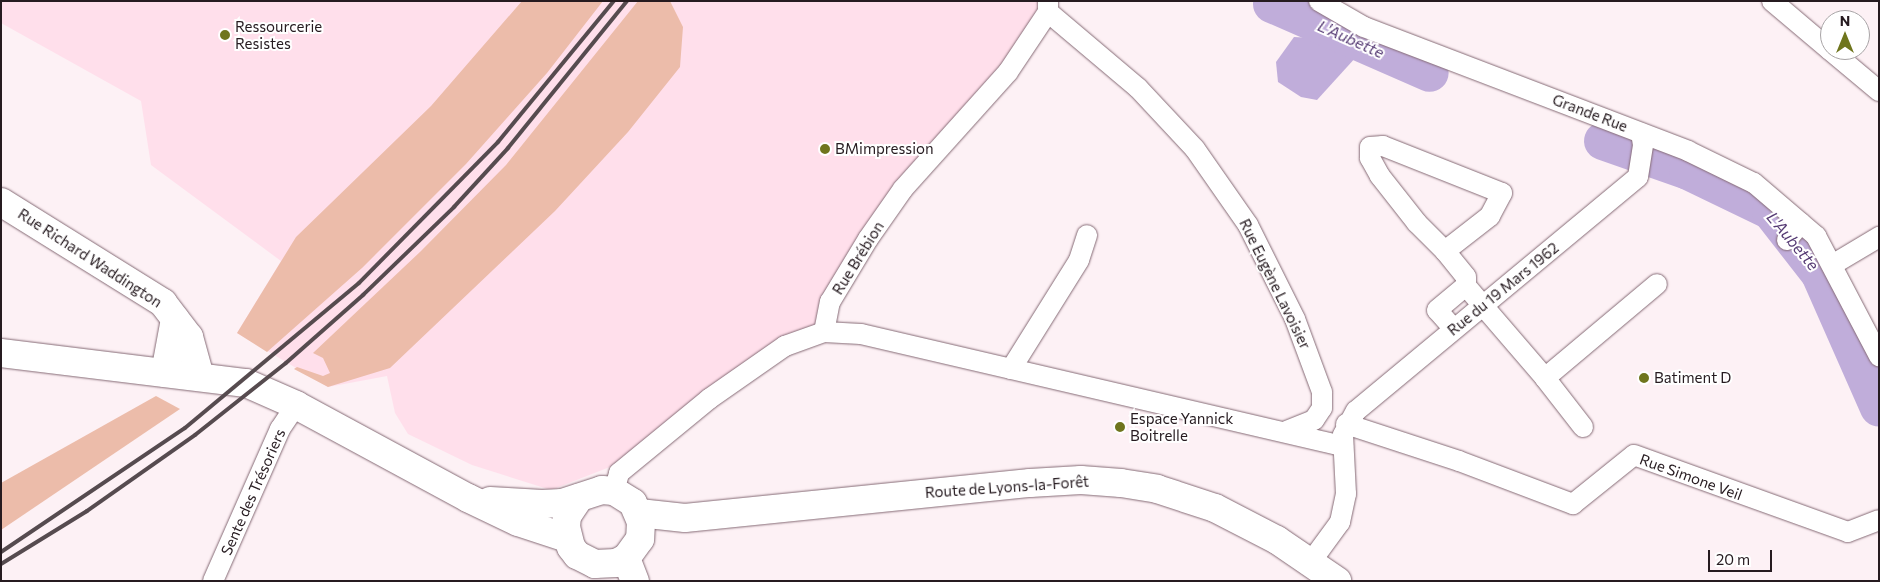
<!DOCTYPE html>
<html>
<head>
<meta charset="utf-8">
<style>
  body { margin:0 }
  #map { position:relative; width:1880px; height:582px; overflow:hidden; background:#fdf1f5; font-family:Commissioner,sans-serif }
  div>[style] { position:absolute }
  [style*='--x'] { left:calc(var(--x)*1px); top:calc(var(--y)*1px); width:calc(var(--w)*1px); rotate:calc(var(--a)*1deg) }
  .built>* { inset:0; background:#ffdfeb }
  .green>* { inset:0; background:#ecbcaa }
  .water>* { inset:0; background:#c0adda }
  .river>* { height:38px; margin:-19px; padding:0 19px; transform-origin:19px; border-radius:19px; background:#c0adda }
  .roads { filter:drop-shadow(0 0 1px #856a75) drop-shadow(0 0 1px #856a75) }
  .street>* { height:20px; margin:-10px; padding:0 10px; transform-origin:10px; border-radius:10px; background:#fff }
  .secondary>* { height:28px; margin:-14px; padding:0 14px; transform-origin:14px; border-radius:14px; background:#fff }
  .rail>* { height:4px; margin:-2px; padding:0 2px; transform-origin:2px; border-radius:2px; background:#564b4f }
  .dots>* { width:14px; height:14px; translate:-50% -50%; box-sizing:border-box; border:2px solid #fff; border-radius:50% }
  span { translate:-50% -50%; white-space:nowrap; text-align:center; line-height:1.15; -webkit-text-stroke:4px #fff; paint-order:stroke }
  .poi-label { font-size:15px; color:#261b20 }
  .left { translate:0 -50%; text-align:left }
  .street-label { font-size:15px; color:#261b20 }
  .water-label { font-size:16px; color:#563b74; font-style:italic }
  .frame { position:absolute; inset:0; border:2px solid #261b20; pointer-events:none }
  .north { position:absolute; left:1820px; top:10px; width:50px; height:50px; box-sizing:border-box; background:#fff; border:1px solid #a8a4a6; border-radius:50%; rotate:0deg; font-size:14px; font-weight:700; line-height:20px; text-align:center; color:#261b20 }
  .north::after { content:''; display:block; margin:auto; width:18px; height:22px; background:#6f751d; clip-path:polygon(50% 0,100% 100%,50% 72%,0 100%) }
  .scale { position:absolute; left:1708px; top:550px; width:64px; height:22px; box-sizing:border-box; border:2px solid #261b20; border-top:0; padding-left:6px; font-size:15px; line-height:18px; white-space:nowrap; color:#261b20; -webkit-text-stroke:4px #fff; paint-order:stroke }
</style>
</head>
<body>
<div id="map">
  <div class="built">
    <div style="clip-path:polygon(1px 1px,1048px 1px,1048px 12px,903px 189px,827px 315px,804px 339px,638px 456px,551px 490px,472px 465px,408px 434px,395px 413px,387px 376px,328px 387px,237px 333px,281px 261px,151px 165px,141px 101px,1px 23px)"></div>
  </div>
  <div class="green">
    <div style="clip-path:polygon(522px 1px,603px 1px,547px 73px,466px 164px,362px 268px,267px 352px,237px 333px,296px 237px,431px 106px)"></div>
    <div style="clip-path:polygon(638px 1px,670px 1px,683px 27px,680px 67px,628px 132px,555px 211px,390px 368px,328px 387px,294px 369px,297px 367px,323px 376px,330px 373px,323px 358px,313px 353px,421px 251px,506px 165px)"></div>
    <div style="clip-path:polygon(156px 396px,180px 409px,1px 530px,1px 483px)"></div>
  </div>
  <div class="water">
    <div style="clip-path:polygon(1294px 37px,1313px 38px,1357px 56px,1317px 100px,1301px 97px,1278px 82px,1276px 62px)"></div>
  </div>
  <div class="river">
    <div style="--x:1272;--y:4;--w:172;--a:23.6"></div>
    <div style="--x:1603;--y:141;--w:90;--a:19.4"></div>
    <div style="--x:1688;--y:171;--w:92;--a:25.7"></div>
    <div style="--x:1771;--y:211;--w:80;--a:52.1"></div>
    <div style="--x:1820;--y:274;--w:146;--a:66.2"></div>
  </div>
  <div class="roads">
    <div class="street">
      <div style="--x:1319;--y:1;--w:52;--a:30"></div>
      <div style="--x:1364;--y:27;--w:347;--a:20.9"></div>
      <div style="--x:1688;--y:151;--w:73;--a:25.9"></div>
      <div style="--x:1754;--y:183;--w:82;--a:40.5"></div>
      <div style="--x:1816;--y:236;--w:136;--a:62.3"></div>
      <div style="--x:1772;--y:1;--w:76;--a:40.2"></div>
      <div style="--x:1048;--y:12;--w:118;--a:40.2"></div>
      <div style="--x:1138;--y:88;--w:83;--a:46.9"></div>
      <div style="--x:1195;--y:149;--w:93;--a:55.1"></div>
      <div style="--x:1248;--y:225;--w:105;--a:63.4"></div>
      <div style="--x:1295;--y:319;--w:78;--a:69.7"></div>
      <div style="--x:1322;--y:392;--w:16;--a:90"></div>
      <div style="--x:1322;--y:408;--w:14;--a:124"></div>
      <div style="--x:1314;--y:420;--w:29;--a:158"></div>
      <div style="--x:1830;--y:50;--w:64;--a:39.9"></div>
      <div style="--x:1787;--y:240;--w:22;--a:-51"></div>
      <div style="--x:1445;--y:251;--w:40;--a:-135"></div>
      <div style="--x:1417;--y:223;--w:60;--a:-128.2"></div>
      <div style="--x:1380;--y:176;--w:21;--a:-119"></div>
      <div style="--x:1370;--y:158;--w:11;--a:-90"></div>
      <div style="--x:1370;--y:147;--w:13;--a:-4"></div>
      <div style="--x:1383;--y:146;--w:128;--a:21.6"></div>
      <div style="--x:1502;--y:193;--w:26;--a:118"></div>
      <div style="--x:1490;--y:216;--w:57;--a:142.1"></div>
      <div style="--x:1445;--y:251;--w:33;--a:51"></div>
      <div style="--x:1466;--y:277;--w:9;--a:90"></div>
      <div style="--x:1832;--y:265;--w:55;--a:-30.8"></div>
      <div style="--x:1454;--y:329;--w:25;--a:-132"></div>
      <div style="--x:1437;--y:310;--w:38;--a:-40"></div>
      <div style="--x:1466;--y:286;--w:121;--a:49.3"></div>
      <div style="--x:1545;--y:378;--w:146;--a:-40"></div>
      <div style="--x:824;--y:332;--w:37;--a:3"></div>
      <div style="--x:861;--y:334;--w:495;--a:13.1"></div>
      <div style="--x:1011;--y:369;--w:128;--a:-58"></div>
      <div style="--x:1079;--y:260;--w:26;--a:-72"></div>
      <div style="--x:1545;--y:378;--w:62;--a:52.2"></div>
      <div style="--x:1346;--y:424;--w:119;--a:18.1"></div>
      <div style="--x:1459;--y:461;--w:122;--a:20.7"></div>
      <div style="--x:1573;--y:504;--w:78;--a:-38.8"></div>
      <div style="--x:1634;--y:455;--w:227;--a:19.8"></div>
      <div style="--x:1848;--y:532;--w:33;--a:-21"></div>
      <div style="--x:614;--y:491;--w:19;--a:-74"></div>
      <div style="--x:619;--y:473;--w:117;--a:-39.4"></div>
      <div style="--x:709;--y:399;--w:93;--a:-34.9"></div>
      <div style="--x:785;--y:346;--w:41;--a:-19.7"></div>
      <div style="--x:824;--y:332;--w:31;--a:-79"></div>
      <div style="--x:830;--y:302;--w:74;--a:-58.9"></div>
      <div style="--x:868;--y:239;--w:61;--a:-55"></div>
      <div style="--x:903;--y:189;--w:157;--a:-48.1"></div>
      <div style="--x:1008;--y:72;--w:72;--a:-56.3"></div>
      <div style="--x:1048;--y:12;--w:11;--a:-90"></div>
      <div style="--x:1310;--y:563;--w:51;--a:-53.8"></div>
      <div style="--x:1340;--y:522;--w:29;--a:-78"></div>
      <div style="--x:1346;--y:494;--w:59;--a:-92.9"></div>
      <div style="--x:1343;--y:435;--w:27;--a:-62"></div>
      <div style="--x:1356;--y:411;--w:366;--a:-39.7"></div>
      <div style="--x:1638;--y:177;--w:32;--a:-81"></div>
      <div style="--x:1643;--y:145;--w:12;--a:-99"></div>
      <div style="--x:213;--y:581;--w:166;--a:-66.2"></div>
      <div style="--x:280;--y:429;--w:29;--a:-56"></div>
    </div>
    <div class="secondary">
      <div style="--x:1;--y:202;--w:191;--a:31.9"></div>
      <div style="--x:163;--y:303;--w:43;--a:52.6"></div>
      <div style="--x:189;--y:337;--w:41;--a:74.6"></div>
      <div style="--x:1;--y:353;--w:247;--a:7"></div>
      <div style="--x:246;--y:383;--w:55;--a:23.7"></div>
      <div style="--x:296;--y:405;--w:196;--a:28.4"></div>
      <div style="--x:468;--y:498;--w:55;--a:25.6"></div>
      <div style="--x:518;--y:522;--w:52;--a:18.1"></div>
      <div style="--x:165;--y:373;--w:55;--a:-79.5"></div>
      <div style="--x:490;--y:501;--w:52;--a:3.3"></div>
      <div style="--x:542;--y:504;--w:20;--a:-3"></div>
      <div style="--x:562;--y:503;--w:42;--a:-18"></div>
      <div style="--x:602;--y:490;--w:12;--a:5"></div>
      <div style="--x:614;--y:491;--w:22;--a:32"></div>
      <div style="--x:633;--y:503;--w:21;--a:67"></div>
      <div style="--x:641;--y:522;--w:17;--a:93"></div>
      <div style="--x:640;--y:539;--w:24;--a:126"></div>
      <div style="--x:626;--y:558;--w:11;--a:153"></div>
      <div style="--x:616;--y:563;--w:21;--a:177"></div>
      <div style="--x:595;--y:564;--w:20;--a:-153"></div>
      <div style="--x:577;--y:555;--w:10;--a:-127"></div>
      <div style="--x:571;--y:547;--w:21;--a:-104"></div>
      <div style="--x:566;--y:527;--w:11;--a:-85"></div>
      <div style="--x:567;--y:516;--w:22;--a:-56"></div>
      <div style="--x:639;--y:513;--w:46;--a:6.2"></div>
      <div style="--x:685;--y:518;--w:347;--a:-5.8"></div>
      <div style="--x:1030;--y:483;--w:51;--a:-3.4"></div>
      <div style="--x:1081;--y:480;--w:40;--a:4.3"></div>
      <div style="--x:1121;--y:483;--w:36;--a:9"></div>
      <div style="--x:1157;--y:489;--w:61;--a:18.1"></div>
      <div style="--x:1215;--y:508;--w:70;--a:27.3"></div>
      <div style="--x:1277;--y:540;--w:73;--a:34.3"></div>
      <div style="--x:626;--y:558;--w:25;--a:69"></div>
    </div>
  </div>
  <div class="rail">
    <div style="--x:1;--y:552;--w:222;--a:-34"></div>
    <div style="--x:185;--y:428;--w:226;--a:-39.8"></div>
    <div style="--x:359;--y:283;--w:198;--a:-45.4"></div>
    <div style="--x:498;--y:142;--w:183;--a:-50.6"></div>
    <div style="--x:1;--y:564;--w:101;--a:-31.6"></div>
    <div style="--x:87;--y:511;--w:132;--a:-35.1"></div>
    <div style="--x:195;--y:435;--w:116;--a:-38.4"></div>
    <div style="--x:286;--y:363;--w:103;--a:-41.4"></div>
    <div style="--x:363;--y:295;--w:127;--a:-44"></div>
    <div style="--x:454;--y:207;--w:80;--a:-47.5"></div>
    <div style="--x:508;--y:148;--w:189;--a:-51"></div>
  </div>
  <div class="dots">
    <div style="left:225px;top:35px;background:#6f751d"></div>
    <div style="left:825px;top:149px;background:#6f751d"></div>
    <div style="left:1644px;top:378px;background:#6f751d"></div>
    <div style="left:1120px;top:427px;background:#6f751d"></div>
  </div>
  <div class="poi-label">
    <span class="left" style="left:235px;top:35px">Ressourcerie<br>Resistes</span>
    <span class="left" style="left:835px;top:149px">BMimpression</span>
    <span class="left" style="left:1654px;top:378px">Batiment D</span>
    <span class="left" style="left:1130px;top:427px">Espace Yannick<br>Boitrelle</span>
  </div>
  <div class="street-label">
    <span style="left:1590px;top:113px;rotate:21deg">Grande Rue</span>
    <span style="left:90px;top:258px;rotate:33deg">Rue Richard Waddington</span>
    <span style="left:858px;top:258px;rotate:-58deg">Rue Brébion</span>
    <span style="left:1275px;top:284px;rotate:64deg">Rue Eugène Lavoisier</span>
    <span style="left:1503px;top:289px;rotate:-39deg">Rue du 19 Mars 1962</span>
    <span style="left:1691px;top:477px;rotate:20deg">Rue Simone Veil</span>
    <span style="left:1007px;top:487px;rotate:-4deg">Route de Lyons-la-Forêt</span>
    <span style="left:253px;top:492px;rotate:-66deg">Sente des Trésoriers</span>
  </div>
  <div class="water-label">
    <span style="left:1351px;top:39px;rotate:24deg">L'Aubette</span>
    <span style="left:1793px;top:241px;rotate:50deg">L'Aubette</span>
  </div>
  <div class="frame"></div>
  <div class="north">N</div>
  <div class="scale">20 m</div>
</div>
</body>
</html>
